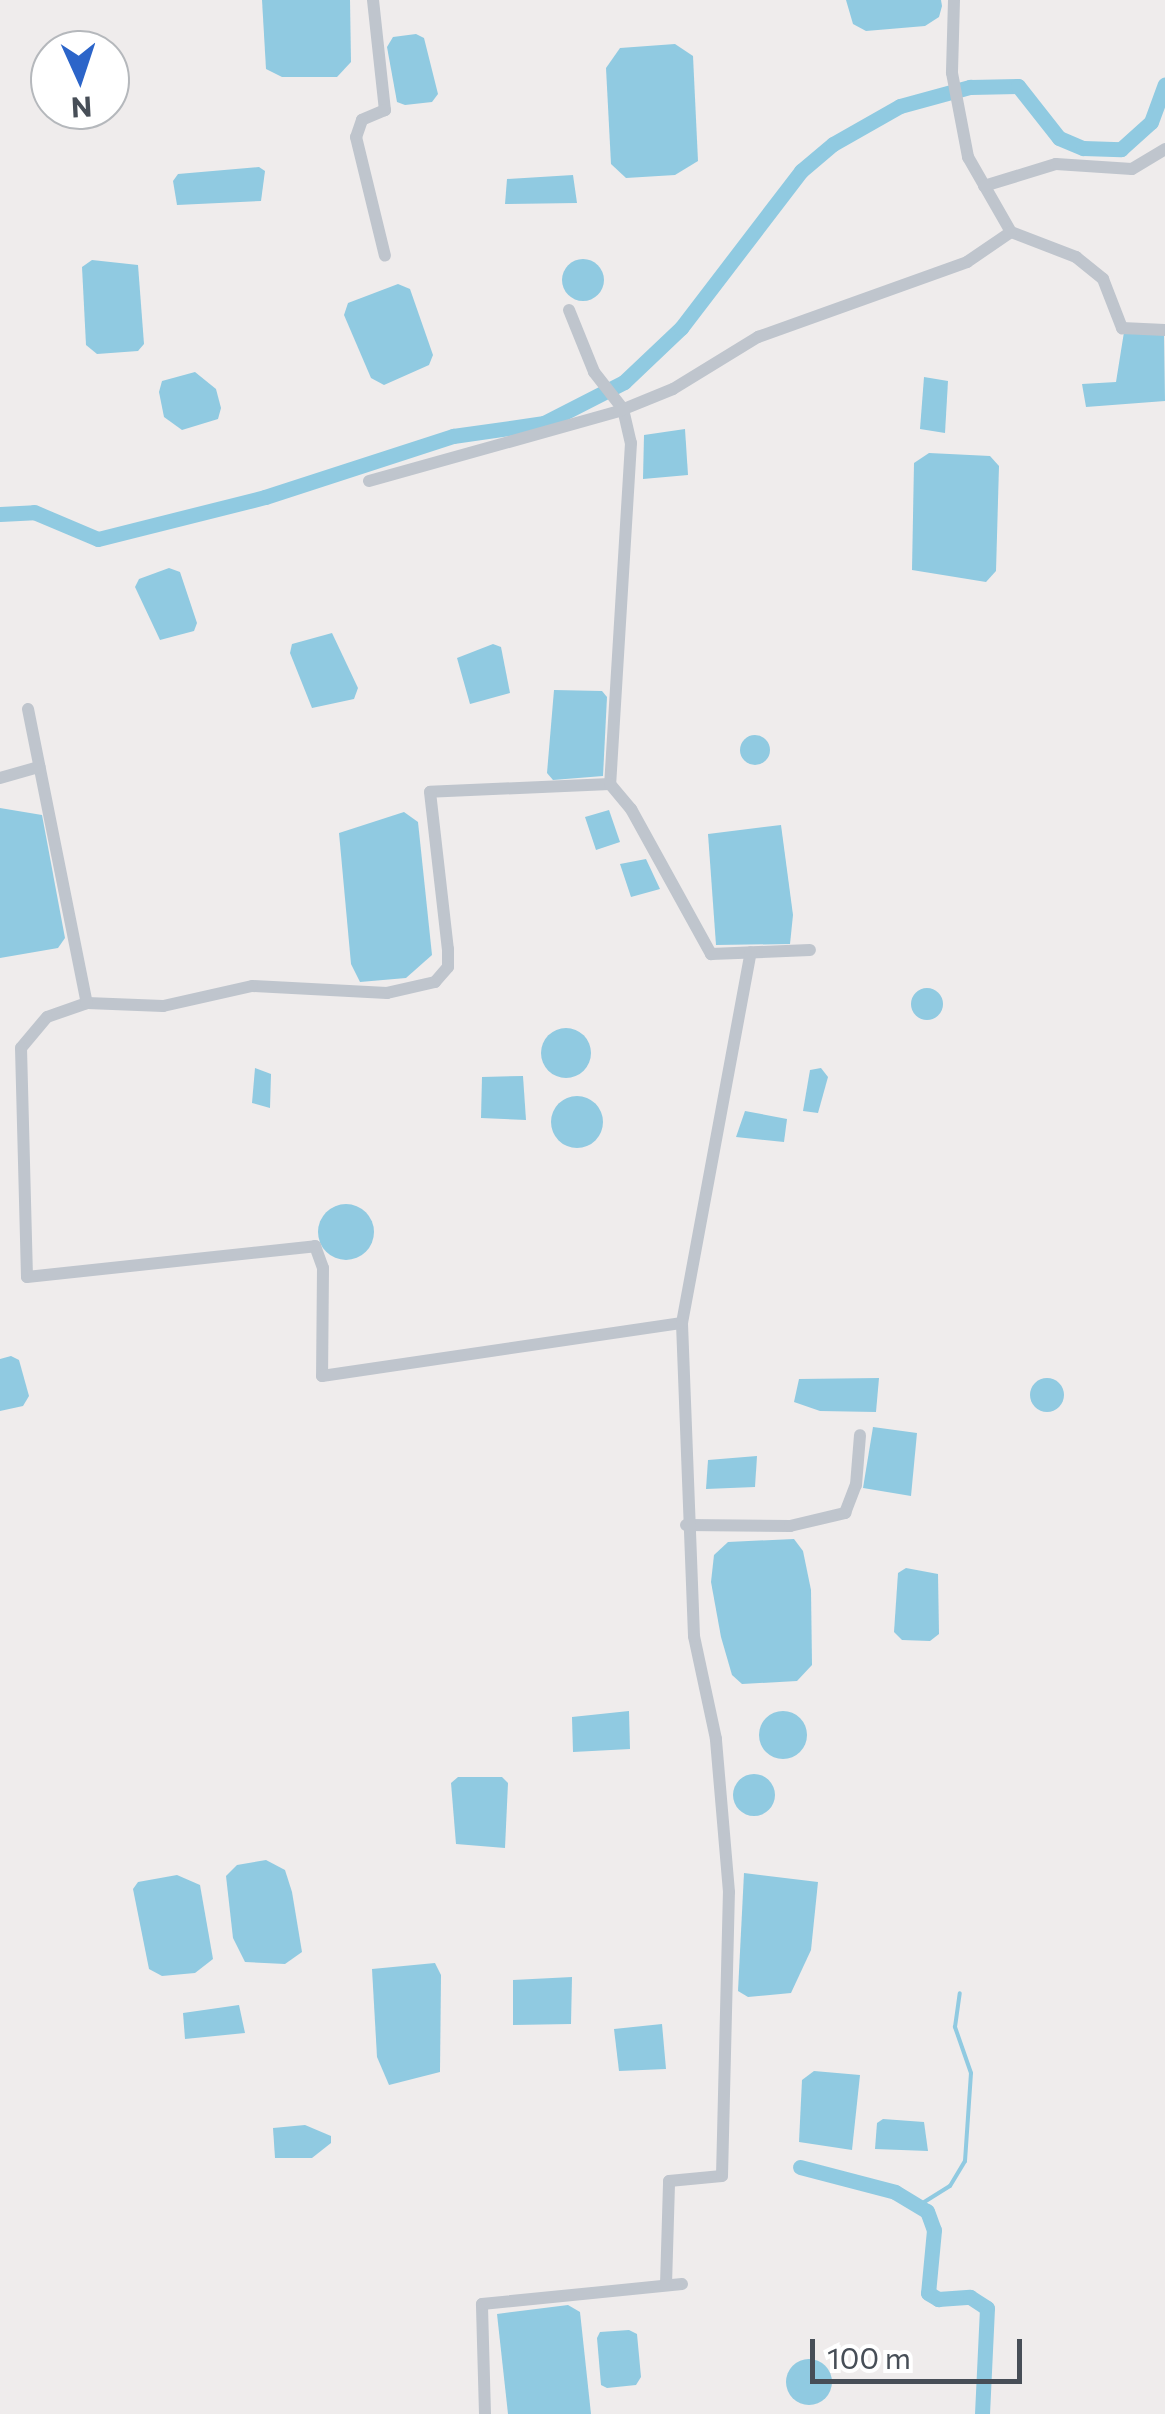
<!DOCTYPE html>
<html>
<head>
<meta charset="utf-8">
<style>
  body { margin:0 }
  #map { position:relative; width:1165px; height:2414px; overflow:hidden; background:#efecec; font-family:Commissioner,sans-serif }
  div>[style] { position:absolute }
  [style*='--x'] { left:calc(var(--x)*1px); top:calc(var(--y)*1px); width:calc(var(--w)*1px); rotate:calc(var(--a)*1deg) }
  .water>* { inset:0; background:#90cae1 }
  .round { border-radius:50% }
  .stream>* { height:4px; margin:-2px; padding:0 2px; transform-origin:2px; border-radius:2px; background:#90cae1 }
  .canal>* { height:15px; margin:-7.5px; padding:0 7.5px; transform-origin:7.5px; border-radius:7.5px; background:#90cae1 }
  .street>* { height:12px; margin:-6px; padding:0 6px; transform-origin:6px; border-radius:6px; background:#bfc5cd }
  span { translate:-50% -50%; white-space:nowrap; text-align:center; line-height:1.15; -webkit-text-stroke:8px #fff; paint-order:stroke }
  .north { position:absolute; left:30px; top:30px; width:100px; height:100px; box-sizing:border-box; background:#fff; border:2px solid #b5b8bc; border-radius:50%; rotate:177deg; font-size:28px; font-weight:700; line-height:40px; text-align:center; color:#474e57 }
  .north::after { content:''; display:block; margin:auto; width:35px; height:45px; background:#2c65c9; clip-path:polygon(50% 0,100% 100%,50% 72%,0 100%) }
  .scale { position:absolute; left:810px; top:2339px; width:212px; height:45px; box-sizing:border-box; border:5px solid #474e57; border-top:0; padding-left:12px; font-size:30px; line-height:35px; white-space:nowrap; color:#474e57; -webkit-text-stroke:8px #fff; paint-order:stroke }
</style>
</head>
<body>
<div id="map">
  <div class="water">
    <div style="clip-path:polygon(262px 0,350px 0,351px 62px,337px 77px,282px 77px,266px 69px)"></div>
    <div style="clip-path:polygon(846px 0,941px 0,942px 6px,939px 17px,925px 26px,866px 31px,853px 24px)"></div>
    <div style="clip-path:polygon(416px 34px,424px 38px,438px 94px,432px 102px,405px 105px,397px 102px,387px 47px,393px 37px)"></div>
    <div style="clip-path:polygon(675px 44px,693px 56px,698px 161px,675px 175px,626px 178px,611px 164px,606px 68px,620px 48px)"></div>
    <div style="clip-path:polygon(259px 167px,265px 171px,261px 201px,177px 205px,173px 181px,178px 174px)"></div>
    <div style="clip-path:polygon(573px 175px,577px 203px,505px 204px,507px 179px)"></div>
    <div class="round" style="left:562px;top:259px;width:42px;height:42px"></div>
    <div style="clip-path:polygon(92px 260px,138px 265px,144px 344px,138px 351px,97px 354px,86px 345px,82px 267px)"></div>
    <div style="clip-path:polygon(398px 284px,410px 289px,433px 355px,429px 365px,384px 385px,371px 378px,344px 315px,348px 303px)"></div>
    <div style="clip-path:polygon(1124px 332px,1164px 335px,1165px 401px,1086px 407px,1082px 384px,1116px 382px)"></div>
    <div style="clip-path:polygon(195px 372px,216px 389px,221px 408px,218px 419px,182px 430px,164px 417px,159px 392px,162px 381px)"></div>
    <div style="clip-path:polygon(924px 377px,948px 381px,945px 433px,920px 429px)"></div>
    <div style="clip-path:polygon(685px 429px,688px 475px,643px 479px,644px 435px)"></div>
    <div style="clip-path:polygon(929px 453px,990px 456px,999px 466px,996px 571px,986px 582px,912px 570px,914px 463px)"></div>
    <div style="clip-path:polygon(169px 568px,180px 572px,197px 623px,194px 631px,160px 640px,135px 587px,139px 579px)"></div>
    <div style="clip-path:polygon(332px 633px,358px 688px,354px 699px,312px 708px,290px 653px,292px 644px)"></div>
    <div style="clip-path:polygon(493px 644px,501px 647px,510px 693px,470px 704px,457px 658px)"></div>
    <div style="clip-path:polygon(554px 690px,602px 691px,607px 697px,603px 776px,553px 780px,547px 773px)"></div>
    <div class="round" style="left:740px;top:735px;width:30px;height:30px"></div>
    <div style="clip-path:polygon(0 808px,42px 815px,65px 938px,58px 948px,0 958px)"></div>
    <div style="clip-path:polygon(609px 810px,620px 842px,596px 850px,585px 817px)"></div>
    <div style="clip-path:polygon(404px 812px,418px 822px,432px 955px,406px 978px,360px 982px,351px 964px,339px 833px)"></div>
    <div style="clip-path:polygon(781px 825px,793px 915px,790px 944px,716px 945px,708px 834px)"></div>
    <div style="clip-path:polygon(646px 859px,660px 889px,631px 897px,620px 864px)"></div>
    <div class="round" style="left:911px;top:988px;width:32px;height:32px"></div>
    <div class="round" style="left:541px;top:1028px;width:50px;height:50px"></div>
    <div style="clip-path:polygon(255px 1068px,271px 1074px,270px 1108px,252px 1103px)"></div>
    <div style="clip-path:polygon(821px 1068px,828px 1077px,818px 1113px,803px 1111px,810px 1070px)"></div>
    <div style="clip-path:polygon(523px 1076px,526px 1120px,481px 1118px,482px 1077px)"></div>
    <div class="round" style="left:551px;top:1096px;width:52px;height:52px"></div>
    <div style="clip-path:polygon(745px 1111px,787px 1119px,784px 1142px,736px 1137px)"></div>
    <div class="round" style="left:318px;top:1204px;width:56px;height:56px"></div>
    <div style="clip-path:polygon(11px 1356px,19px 1360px,29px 1396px,23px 1406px,0 1411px,0 1359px)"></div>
    <div style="clip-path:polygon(879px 1378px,876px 1412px,820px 1411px,794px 1402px,799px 1379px)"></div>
    <div class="round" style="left:1030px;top:1378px;width:34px;height:34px"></div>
    <div style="clip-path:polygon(873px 1427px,917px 1433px,911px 1496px,863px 1488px)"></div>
    <div style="clip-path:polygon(757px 1456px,755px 1487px,706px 1489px,708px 1460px)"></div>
    <div style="clip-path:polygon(794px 1539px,803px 1551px,811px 1590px,812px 1665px,797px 1681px,742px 1684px,732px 1675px,721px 1637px,711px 1582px,714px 1555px,728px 1542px)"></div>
    <div style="clip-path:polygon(906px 1568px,938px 1574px,939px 1634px,930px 1641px,902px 1640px,894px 1632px,898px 1573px)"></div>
    <div class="round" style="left:759px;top:1711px;width:48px;height:48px"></div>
    <div style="clip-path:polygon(629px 1711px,630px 1749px,573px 1752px,572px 1717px)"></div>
    <div class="round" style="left:733px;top:1774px;width:42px;height:42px"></div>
    <div style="clip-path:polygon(458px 1777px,502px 1777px,508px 1783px,505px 1848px,456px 1844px,451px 1783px)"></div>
    <div style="clip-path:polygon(266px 1860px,285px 1870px,292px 1892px,302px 1952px,285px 1964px,245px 1962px,233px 1938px,226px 1876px,237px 1865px)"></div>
    <div style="clip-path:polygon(744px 1873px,818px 1882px,811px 1950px,791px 1993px,748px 1997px,738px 1991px)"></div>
    <div style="clip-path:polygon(177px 1875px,200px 1885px,213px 1959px,195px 1973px,162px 1976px,149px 1969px,133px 1889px,138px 1882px)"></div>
    <div style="clip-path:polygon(435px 1963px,441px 1975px,440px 2072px,389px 2085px,377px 2057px,372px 1969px)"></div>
    <div style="clip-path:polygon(572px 1977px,571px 2024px,513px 2025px,513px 1980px)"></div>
    <div style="clip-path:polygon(239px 2005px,245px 2033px,185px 2039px,183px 2013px)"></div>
    <div style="clip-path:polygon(662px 2024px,666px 2069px,619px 2071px,614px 2029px)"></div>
    <div style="clip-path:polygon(814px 2071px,860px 2075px,852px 2150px,799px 2142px,802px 2080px)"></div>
    <div style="clip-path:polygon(883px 2119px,924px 2122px,928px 2151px,875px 2149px,877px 2123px)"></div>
    <div style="clip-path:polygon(305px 2125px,331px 2136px,331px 2143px,312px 2158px,275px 2158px,273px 2128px)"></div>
    <div style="clip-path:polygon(568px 2305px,580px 2312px,591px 2414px,508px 2414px,497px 2314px)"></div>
    <div style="clip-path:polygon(629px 2330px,637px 2334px,641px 2377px,636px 2385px,607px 2388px,601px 2385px,597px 2338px,600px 2332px)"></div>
    <div class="round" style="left:786px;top:2359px;width:46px;height:46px"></div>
  </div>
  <div class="stream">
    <div style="--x:921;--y:2204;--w:34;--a:-32"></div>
    <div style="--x:950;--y:2186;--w:29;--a:-59"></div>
    <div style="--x:965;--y:2161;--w:88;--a:-86.1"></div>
    <div style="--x:971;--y:2073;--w:49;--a:-109.2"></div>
    <div style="--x:955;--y:2027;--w:34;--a:-82"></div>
  </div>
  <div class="canal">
    <div style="--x:0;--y:514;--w:34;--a:-3"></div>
    <div style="--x:34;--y:512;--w:69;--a:22.9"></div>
    <div style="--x:98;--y:539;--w:172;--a:-14.1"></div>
    <div style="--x:265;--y:497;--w:198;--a:-18"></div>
    <div style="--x:453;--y:436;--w:92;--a:-8.1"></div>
    <div style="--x:544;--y:423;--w:90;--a:-27.1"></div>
    <div style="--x:624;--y:382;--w:79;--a:-43.5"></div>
    <div style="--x:681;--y:328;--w:198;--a:-52.6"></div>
    <div style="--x:801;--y:171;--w:42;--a:-40.2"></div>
    <div style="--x:833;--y:144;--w:77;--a:-29.6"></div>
    <div style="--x:900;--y:106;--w:73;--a:-15.2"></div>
    <div style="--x:970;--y:87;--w:48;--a:-1.2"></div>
    <div style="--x:1018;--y:86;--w:66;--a:51.7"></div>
    <div style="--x:1059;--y:138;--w:26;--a:23"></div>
    <div style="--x:1083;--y:148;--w:38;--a:2"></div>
    <div style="--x:1121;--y:149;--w:40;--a:-42"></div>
    <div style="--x:1151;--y:122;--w:40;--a:-69.8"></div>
    <div style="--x:800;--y:2167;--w:98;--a:14.7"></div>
    <div style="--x:895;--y:2192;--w:37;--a:31"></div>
    <div style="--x:927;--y:2211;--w:20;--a:70"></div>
    <div style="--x:934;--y:2230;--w:63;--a:95.4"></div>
    <div style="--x:928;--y:2293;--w:12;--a:31"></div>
    <div style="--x:938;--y:2299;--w:32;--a:-4"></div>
    <div style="--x:970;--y:2297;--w:20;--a:33"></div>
    <div style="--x:987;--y:2308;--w:106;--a:92.7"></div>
  </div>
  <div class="street">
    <div style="--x:373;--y:0;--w:111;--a:83.8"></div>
    <div style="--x:385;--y:110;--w:25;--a:157"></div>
    <div style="--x:362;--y:120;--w:18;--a:109"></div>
    <div style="--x:356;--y:137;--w:122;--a:76.3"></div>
    <div style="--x:954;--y:0;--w:73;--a:91.6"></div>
    <div style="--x:952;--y:73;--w:86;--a:79.2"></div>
    <div style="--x:968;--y:157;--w:86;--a:60.2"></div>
    <div style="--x:1011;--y:232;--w:70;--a:21"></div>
    <div style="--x:1076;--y:257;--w:35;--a:39"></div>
    <div style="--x:1103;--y:279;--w:53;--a:68.8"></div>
    <div style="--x:1122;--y:328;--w:43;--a:2.7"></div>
    <div style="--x:984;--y:186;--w:75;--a:-17"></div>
    <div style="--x:1056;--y:164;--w:76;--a:3.8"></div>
    <div style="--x:1132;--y:169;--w:39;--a:-31"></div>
    <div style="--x:569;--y:310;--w:67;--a:68"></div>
    <div style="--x:594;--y:372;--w:47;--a:51.9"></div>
    <div style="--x:623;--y:409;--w:35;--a:77"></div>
    <div style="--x:631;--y:443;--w:342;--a:93.5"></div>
    <div style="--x:610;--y:784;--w:180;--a:177.5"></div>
    <div style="--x:430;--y:792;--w:158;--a:83.5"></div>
    <div style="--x:448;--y:949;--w:18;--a:90"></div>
    <div style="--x:448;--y:967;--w:20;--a:131"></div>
    <div style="--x:435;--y:982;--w:49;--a:167.1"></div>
    <div style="--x:387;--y:993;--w:135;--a:-177"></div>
    <div style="--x:252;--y:986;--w:91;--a:167.3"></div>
    <div style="--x:163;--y:1006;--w:76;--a:-177.7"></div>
    <div style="--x:87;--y:1003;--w:42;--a:160.7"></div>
    <div style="--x:47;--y:1017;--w:40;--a:130"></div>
    <div style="--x:21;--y:1048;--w:229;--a:88.5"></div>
    <div style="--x:27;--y:1277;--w:290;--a:-6.1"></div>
    <div style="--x:315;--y:1246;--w:23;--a:70"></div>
    <div style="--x:323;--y:1268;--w:108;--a:90.5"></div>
    <div style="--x:322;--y:1376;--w:364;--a:-8.4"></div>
    <div style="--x:369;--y:481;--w:260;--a:-15.6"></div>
    <div style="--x:619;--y:411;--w:58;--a:-22.2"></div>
    <div style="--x:673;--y:389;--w:100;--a:-31.5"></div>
    <div style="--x:758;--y:337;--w:222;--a:-19.7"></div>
    <div style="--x:967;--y:262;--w:53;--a:-34.3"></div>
    <div style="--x:28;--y:709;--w:300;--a:78.7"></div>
    <div style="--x:0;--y:778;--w:41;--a:-15.8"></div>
    <div style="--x:610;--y:784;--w:33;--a:50"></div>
    <div style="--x:631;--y:809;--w:166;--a:61.1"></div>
    <div style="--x:711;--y:954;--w:99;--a:-2.3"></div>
    <div style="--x:686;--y:1525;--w:104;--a:0.6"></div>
    <div style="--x:790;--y:1526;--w:57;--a:-13.3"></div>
    <div style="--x:845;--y:1513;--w:30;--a:-69"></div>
    <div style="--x:856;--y:1485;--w:50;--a:-85.4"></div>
    <div style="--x:666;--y:2285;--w:104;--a:-88.3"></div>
    <div style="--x:669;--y:2181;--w:53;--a:-5.4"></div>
    <div style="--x:722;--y:2176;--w:284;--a:-88.6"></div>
    <div style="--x:729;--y:1892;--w:154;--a:-94.9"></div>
    <div style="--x:716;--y:1739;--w:105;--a:-102.1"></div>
    <div style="--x:694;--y:1636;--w:313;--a:-92.2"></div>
    <div style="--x:682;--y:1323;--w:377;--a:-79.5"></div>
    <div style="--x:485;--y:2414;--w:110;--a:-91.6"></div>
    <div style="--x:482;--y:2304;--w:201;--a:-5.7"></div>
  </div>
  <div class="north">N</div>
  <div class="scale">100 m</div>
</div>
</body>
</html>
